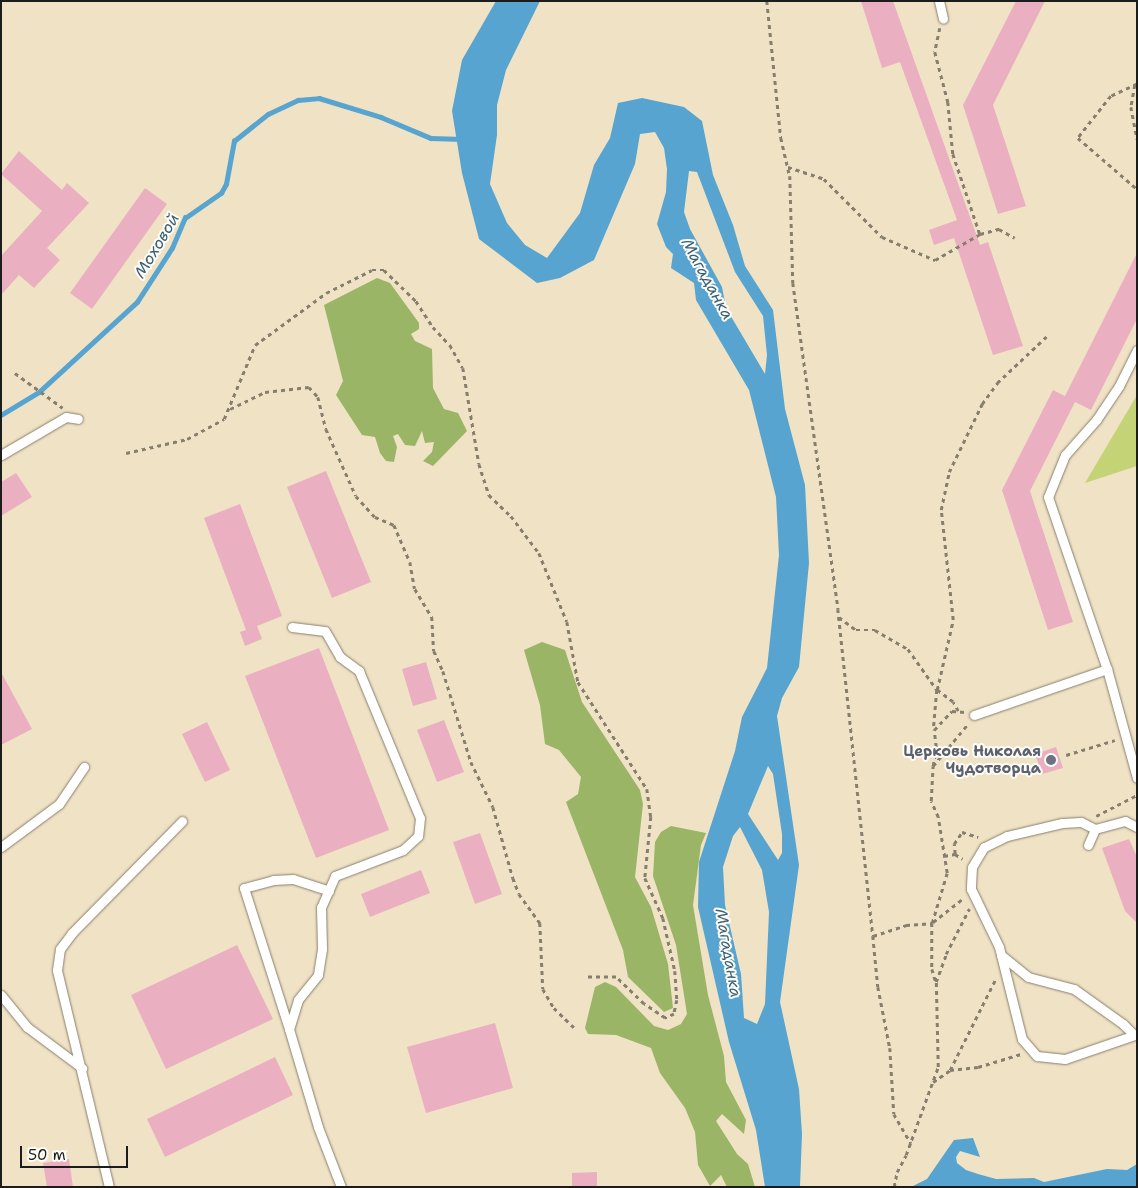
<!DOCTYPE html>
<html>
<head>
<meta charset="utf-8">
<style>
  body { margin:0 }
  #map { position:relative; width:1138px; height:1188px; overflow:hidden; background:#f0e2c4; font-family:"Shantell Sans",sans-serif }
  div>[style] { position:absolute }
  [style*='--x'] { left:calc(var(--x)*1px); top:calc(var(--y)*1px); width:calc(var(--w)*1px); rotate:calc(var(--a)*1deg) }
  .green>* { inset:0; background:#c4d376 }
  .forest>* { inset:0; background:#9bb567 }
  .water>* { inset:0; background:#56a4cf }
  .stream>* { height:4.5px; margin:-2.25px; padding:0 2.25px; transform-origin:2.25px; border-radius:2.25px; background:#56a4cf }
  .building>* { inset:0; background:#eab0c1 }
  .path>* { height:2.5px; margin-top:-1.25px; transform-origin:0; background:repeating-linear-gradient(90deg,#867f70 0 4px,transparent 0 8px) }
  .roads { filter:drop-shadow(0 0 1px #867f70) drop-shadow(0 0 1px #867f70) }
  .service>* { height:9px; margin:-4.5px; padding:0 4.5px; transform-origin:4.5px; border-radius:4.5px; background:#fff }
  .dots>* { width:14px; height:14px; translate:-50% -50%; box-sizing:border-box; border:2px solid #fdfcf7; border-radius:50% }
  span { translate:-50% -50%; white-space:nowrap; text-align:center; line-height:1.15; -webkit-text-stroke:4px #fdfcf7; paint-order:stroke }
  .worship-label { font-size:15px; color:#5b616d; font-weight:700 }
  .right { translate:-100% -50%; text-align:right }
  .water-label { font-size:16px; color:#396076; font-style:italic }
  .frame { position:absolute; inset:0; border:2px solid #1c1c1c; pointer-events:none }
  .scale { position:absolute; left:20px; top:1146px; width:108px; height:22px; box-sizing:border-box; border:2px solid #1c1c1c; border-top:0; padding-left:6px; font-size:15px; line-height:18px; white-space:nowrap; color:#1c1c1c; -webkit-text-stroke:4px #fdfcf7; paint-order:stroke }
</style>
</head>
<body>
<div id="map">
  <div class="green">
    <div style="clip-path:polygon(1137px 395px,1137px 466px,1085px 483px)"></div>
  </div>
  <div class="forest">
    <div style="clip-path:polygon(377px 278px,390px 283px,419px 323px,419px 329px,411px 334px,415px 341px,432px 349px,433px 388px,444px 409px,458px 413px,467px 431px,433px 466px,423px 461px,432px 452px,434px 442px,425px 443px,422px 431px,415px 446px,405px 445px,398px 434px,393px 436px,397px 447px,394px 462px,386px 461px,380px 453px,375px 437px,362px 435px,336px 395px,343px 381px,324px 305px)"></div>
    <div style="clip-path:polygon(542px 642px,565px 650px,582px 702px,640px 790px,643px 804px,635px 877px,651px 907px,668px 964px,673px 1008px,664px 1012px,628px 977px,623px 950px,566px 802px,578px 794px,581px 777px,559px 750px,545px 744px,540px 705px,524px 650px)"></div>
    <div style="clip-path:polygon(671px 826px,706px 833px,701px 845px,693px 905px,708px 995px,724px 1056px,726px 1082px,746px 1120px,744px 1134px,722px 1114px,716px 1121px,737px 1154px,748px 1164px,755px 1187px,727px 1187px,721px 1175px,710px 1186px,698px 1165px,695px 1132px,685px 1108px,660px 1073px,651px 1048px,616px 1035px,588px 1034px,585px 1028px,595px 987px,605px 982px,616px 987px,654px 1026px,668px 1030px,681px 1024px,687px 1014px,676px 945px,653px 876px,655px 842px,661px 832px)"></div>
  </div>
  <div class="water">
    <div style="clip-path:polygon(evenodd,496px 1px,540px 1px,506px 70px,497px 105px,497px 135px,490px 184px,507px 223px,525px 245px,547px 258px,580px 213px,594px 165px,610px 138px,618px 103px,642px 98px,684px 107px,702px 121px,713px 175px,733px 225px,745px 266px,773px 310px,785px 409px,805px 485px,809px 563px,799px 667px,782px 698px,777px 716px,799px 865px,780px 1002px,799px 1089px,802px 1134px,800px 1187px,765px 1187px,756px 1130px,729px 1042px,698px 907px,699px 862px,735px 751px,742px 717px,767px 668px,779px 555px,776px 497px,749px 390px,696px 300px,694px 283px,671px 268px,673px 254px,666px 247px,657px 224px,666px 192px,667px 169px,664px 148px,655px 132px,640px 134px,635px 164px,594px 260px,560px 278px,537px 283px,479px 239px,462px 173px,452px 111px,462px 60px,496px 1px,689px 171px,697px 172px,735px 272px,763px 316px,767px 355px,765px 374px,726px 308px,722px 287px,690px 229px,684px 212px,689px 171px,496px 1px,768px 766px,773px 774px,782px 834px,782px 853px,778px 860px,748px 814px,768px 766px,496px 1px,740px 827px,762px 870px,769px 912px,765px 1004px,757px 1024px,744px 1018px,741px 974px,725px 905px,723px 867px,733px 836px,740px 827px)"></div>
    <div style="clip-path:polygon(973px 1138px,980px 1157px,960px 1151px,956px 1157px,957px 1163px,966px 1170px,978px 1174px,996px 1179px,1034px 1178px,1044px 1182px,1107px 1169px,1127px 1170px,1137px 1164px,1137px 1187px,911px 1187px,927px 1179px,954px 1140px)"></div>
  </div>
  <div class="stream">
    <div style="--x:1;--y:415;--w:44;--a:-31.2"></div>
    <div style="--x:39;--y:392;--w:133;--a:-42.6"></div>
    <div style="--x:137;--y:302;--w:64;--a:-57.1"></div>
    <div style="--x:172;--y:248;--w:33;--a:-67"></div>
    <div style="--x:185;--y:218;--w:44;--a:-34.8"></div>
    <div style="--x:221;--y:193;--w:10;--a:-61"></div>
    <div style="--x:226;--y:184;--w:44;--a:-79.5"></div>
    <div style="--x:234;--y:141;--w:43;--a:-38.5"></div>
    <div style="--x:268;--y:114;--w:33;--a:-25"></div>
    <div style="--x:298;--y:100;--w:21;--a:-5"></div>
    <div style="--x:319;--y:98;--w:65;--a:17"></div>
    <div style="--x:381;--y:117;--w:54;--a:22.8"></div>
    <div style="--x:431;--y:138;--w:31;--a:2"></div>
  </div>
  <div class="building">
    <div style="clip-path:polygon(861px 1px,893px 1px,980px 245px,988px 242px,1023px 346px,993px 355px,954px 238px,934px 245px,929px 230px,957px 220px,900px 62px,882px 68px)"></div>
    <div style="clip-path:polygon(1016px 1px,1045px 1px,993px 105px,1026px 206px,998px 214px,963px 105px)"></div>
    <div style="clip-path:polygon(19px 151px,62px 190px,67px 183px,89px 203px,47px 248px,60px 260px,34px 288px,19px 275px,1px 295px,1px 256px,42px 211px,1px 174px)"></div>
    <div style="clip-path:polygon(145px 188px,167px 204px,92px 309px,70px 293px)"></div>
    <div style="clip-path:polygon(1137px 253px,1137px 319px,1091px 410px,1075px 402px,1030px 491px,1073px 622px,1048px 630px,1002px 490px,1053px 390px,1065px 396px)"></div>
    <div style="clip-path:polygon(326px 471px,371px 582px,332px 598px,287px 487px)"></div>
    <div style="clip-path:polygon(16px 473px,32px 497px,1px 516px,1px 482px)"></div>
    <div style="clip-path:polygon(240px 504px,282px 616px,257px 626px,262px 639px,245px 646px,240px 632px,246px 630px,204px 518px)"></div>
    <div style="clip-path:polygon(319px 648px,389px 830px,316px 858px,245px 676px)"></div>
    <div style="clip-path:polygon(426px 662px,437px 699px,413px 706px,402px 669px)"></div>
    <div style="clip-path:polygon(1px 672px,32px 729px,1px 745px)"></div>
    <div style="clip-path:polygon(444px 720px,464px 772px,437px 782px,417px 730px)"></div>
    <div style="clip-path:polygon(207px 722px,230px 770px,205px 782px,182px 734px)"></div>
    <div style="clip-path:polygon(1056px 747px,1063px 768px,1042px 774px,1035px 754px)"></div>
    <div style="clip-path:polygon(480px 833px,502px 894px,475px 904px,453px 842px)"></div>
    <div style="clip-path:polygon(1129px 839px,1137px 857px,1137px 923px,1125px 911px,1102px 848px)"></div>
    <div style="clip-path:polygon(421px 870px,430px 893px,370px 917px,361px 894px)"></div>
    <div style="clip-path:polygon(237px 945px,273px 1019px,166px 1069px,131px 995px)"></div>
    <div style="clip-path:polygon(495px 1023px,513px 1088px,426px 1113px,407px 1047px)"></div>
    <div style="clip-path:polygon(275px 1057px,293px 1095px,165px 1157px,147px 1119px)"></div>
    <div style="clip-path:polygon(69px 1159px,73px 1187px,47px 1187px,43px 1163px)"></div>
    <div style="clip-path:polygon(597px 1172px,597px 1187px,572px 1187px,572px 1173px)"></div>
  </div>
  <div class="path">
    <div style="--x:767;--y:1;--w:138;--a:84.2"></div>
    <div style="--x:781;--y:138;--w:39;--a:77"></div>
    <div style="--x:790;--y:176;--w:107;--a:88.4"></div>
    <div style="--x:793;--y:283;--w:329;--a:82.1"></div>
    <div style="--x:838;--y:609;--w:329;--a:83.9"></div>
    <div style="--x:873;--y:936;--w:35;--a:-18"></div>
    <div style="--x:906;--y:925;--w:26;--a:-4"></div>
    <div style="--x:932;--y:923;--w:46;--a:90"></div>
    <div style="--x:932;--y:969;--w:14;--a:73"></div>
    <div style="--x:940;--y:28;--w:25;--a:102"></div>
    <div style="--x:935;--y:52;--w:52;--a:75.4"></div>
    <div style="--x:948;--y:102;--w:52;--a:84.5"></div>
    <div style="--x:953;--y:154;--w:84;--a:71.4"></div>
    <div style="--x:1137;--y:84;--w:29;--a:155"></div>
    <div style="--x:1111;--y:96;--w:53;--a:128.2"></div>
    <div style="--x:1078;--y:138;--w:78;--a:40.8"></div>
    <div style="--x:1135;--y:85;--w:22;--a:100"></div>
    <div style="--x:1131;--y:107;--w:33;--a:79"></div>
    <div style="--x:788;--y:167;--w:38;--a:18"></div>
    <div style="--x:824;--y:179;--w:82;--a:45"></div>
    <div style="--x:882;--y:237;--w:58;--a:23.5"></div>
    <div style="--x:935;--y:260;--w:52;--a:-30"></div>
    <div style="--x:980;--y:234;--w:20;--a:-15"></div>
    <div style="--x:999;--y:229;--w:18;--a:29"></div>
    <div style="--x:15;--y:373;--w:59;--a:36.1"></div>
    <div style="--x:230;--y:409;--w:39;--a:-26"></div>
    <div style="--x:265;--y:392;--w:44;--a:-6.5"></div>
    <div style="--x:309;--y:387;--w:13;--a:48"></div>
    <div style="--x:318;--y:397;--w:33;--a:76"></div>
    <div style="--x:326;--y:429;--w:73;--a:65.9"></div>
    <div style="--x:356;--y:496;--w:28;--a:48"></div>
    <div style="--x:375;--y:517;--w:21;--a:23"></div>
    <div style="--x:394;--y:525;--w:40;--a:66.6"></div>
    <div style="--x:410;--y:562;--w:27;--a:80"></div>
    <div style="--x:415;--y:589;--w:33;--a:59"></div>
    <div style="--x:432;--y:617;--w:34;--a:87"></div>
    <div style="--x:434;--y:651;--w:22;--a:66"></div>
    <div style="--x:443;--y:671;--w:95;--a:72.9"></div>
    <div style="--x:471;--y:762;--w:50;--a:63.9"></div>
    <div style="--x:493;--y:807;--w:74;--a:74.3"></div>
    <div style="--x:513;--y:878;--w:17;--a:69"></div>
    <div style="--x:519;--y:894;--w:36;--a:54"></div>
    <div style="--x:540;--y:923;--w:66;--a:87.4"></div>
    <div style="--x:543;--y:989;--w:22;--a:60"></div>
    <div style="--x:554;--y:1008;--w:29;--a:44"></div>
    <div style="--x:126;--y:453;--w:63;--a:-12.9"></div>
    <div style="--x:187;--y:439;--w:42;--a:-28.4"></div>
    <div style="--x:224;--y:419;--w:80;--a:-67.3"></div>
    <div style="--x:255;--y:345;--w:88;--a:-36.2"></div>
    <div style="--x:326;--y:293;--w:51;--a:-26.6"></div>
    <div style="--x:372;--y:270;--w:12;--a:0"></div>
    <div style="--x:384;--y:270;--w:45;--a:44.1"></div>
    <div style="--x:416;--y:301;--w:31;--a:57"></div>
    <div style="--x:433;--y:327;--w:25;--a:47"></div>
    <div style="--x:450;--y:345;--w:26;--a:61"></div>
    <div style="--x:463;--y:368;--w:97;--a:80.5"></div>
    <div style="--x:479;--y:464;--w:33;--a:72"></div>
    <div style="--x:489;--y:495;--w:30;--a:44"></div>
    <div style="--x:511;--y:516;--w:46;--a:52.9"></div>
    <div style="--x:539;--y:553;--w:74;--a:67.9"></div>
    <div style="--x:567;--y:622;--w:61;--a:79.6"></div>
    <div style="--x:578;--y:682;--w:127;--a:57.2"></div>
    <div style="--x:647;--y:789;--w:28;--a:82"></div>
    <div style="--x:651;--y:817;--w:61;--a:95.6"></div>
    <div style="--x:645;--y:878;--w:44;--a:65.8"></div>
    <div style="--x:663;--y:918;--w:54;--a:77.2"></div>
    <div style="--x:675;--y:971;--w:29;--a:86"></div>
    <div style="--x:677;--y:1000;--w:14;--a:102"></div>
    <div style="--x:674;--y:1014;--w:10;--a:156"></div>
    <div style="--x:665;--y:1018;--w:25;--a:-146"></div>
    <div style="--x:644;--y:1004;--w:39;--a:-136"></div>
    <div style="--x:616;--y:977;--w:29;--a:180"></div>
    <div style="--x:839;--y:617;--w:21;--a:37"></div>
    <div style="--x:856;--y:630;--w:19;--a:0"></div>
    <div style="--x:875;--y:630;--w:38;--a:30"></div>
    <div style="--x:908;--y:649;--w:50;--a:54.7"></div>
    <div style="--x:937;--y:690;--w:38;--a:95"></div>
    <div style="--x:958;--y:711;--w:10;--a:-119"></div>
    <div style="--x:953;--y:702;--w:20;--a:-143"></div>
    <div style="--x:937;--y:690;--w:72;--a:-77.1"></div>
    <div style="--x:953;--y:620;--w:111;--a:-96.2"></div>
    <div style="--x:941;--y:510;--w:39;--a:-78"></div>
    <div style="--x:949;--y:472;--w:76;--a:-64.1"></div>
    <div style="--x:982;--y:404;--w:26;--a:-54"></div>
    <div style="--x:997;--y:383;--w:69;--a:-43.2"></div>
    <div style="--x:1066;--y:755;--w:51;--a:-17"></div>
    <div style="--x:933;--y:766;--w:19;--a:-81"></div>
    <div style="--x:936;--y:747;--w:17;--a:-97"></div>
    <div style="--x:934;--y:730;--w:26;--a:-47"></div>
    <div style="--x:952;--y:711;--w:13;--a:4"></div>
    <div style="--x:1096;--y:816;--w:46;--a:-27.1"></div>
    <div style="--x:955;--y:854;--w:10;--a:-96"></div>
    <div style="--x:954;--y:844;--w:14;--a:-56"></div>
    <div style="--x:962;--y:832;--w:17;--a:17"></div>
    <div style="--x:944;--y:856;--w:11;--a:-10"></div>
    <div style="--x:955;--y:854;--w:9;--a:32"></div>
    <div style="--x:933;--y:922;--w:39;--a:-38"></div>
    <div style="--x:932;--y:923;--w:52;--a:-73.3"></div>
    <div style="--x:947;--y:873;--w:57;--a:-99.1"></div>
    <div style="--x:938;--y:817;--w:17;--a:-114"></div>
    <div style="--x:931;--y:801;--w:35;--a:-87"></div>
    <div style="--x:933;--y:766;--w:53;--a:-50.3"></div>
    <div style="--x:873;--y:936;--w:51;--a:84.4"></div>
    <div style="--x:878;--y:987;--w:62;--a:78.9"></div>
    <div style="--x:890;--y:1048;--w:66;--a:86.5"></div>
    <div style="--x:894;--y:1114;--w:34;--a:60"></div>
    <div style="--x:950;--y:1070;--w:101;--a:-63.4"></div>
    <div style="--x:933;--y:1082;--w:21;--a:-35"></div>
    <div style="--x:950;--y:1070;--w:28;--a:-6"></div>
    <div style="--x:978;--y:1067;--w:45;--a:-16.8"></div>
    <div style="--x:894;--y:1187;--w:15;--a:-79"></div>
    <div style="--x:897;--y:1172;--w:19;--a:-62"></div>
    <div style="--x:906;--y:1155;--w:94;--a:-70"></div>
    <div style="--x:938;--y:1067;--w:85;--a:-91.3"></div>
    <div style="--x:936;--y:982;--w:30;--a:-70"></div>
    <div style="--x:946;--y:954;--w:51;--a:-62.9"></div>
  </div>
  <div class="roads">
    <div class="service">
      <div style="--x:939;--y:1;--w:18;--a:77"></div>
      <div style="--x:1137;--y:350;--w:40;--a:116.6"></div>
      <div style="--x:1119;--y:386;--w:40;--a:124"></div>
      <div style="--x:1097;--y:419;--w:48;--a:131.6"></div>
      <div style="--x:1065;--y:455;--w:45;--a:112"></div>
      <div style="--x:1048;--y:497;--w:182;--a:71.1"></div>
      <div style="--x:1107;--y:669;--w:113;--a:74.6"></div>
      <div style="--x:1;--y:455;--w:75;--a:-30.3"></div>
      <div style="--x:66;--y:417;--w:12;--a:9"></div>
      <div style="--x:292;--y:627;--w:33;--a:7"></div>
      <div style="--x:325;--y:631;--w:30;--a:60"></div>
      <div style="--x:340;--y:657;--w:24;--a:36"></div>
      <div style="--x:359;--y:671;--w:159;--a:67.5"></div>
      <div style="--x:420;--y:818;--w:18;--a:96"></div>
      <div style="--x:418;--y:836;--w:21;--a:137"></div>
      <div style="--x:403;--y:850;--w:73;--a:159.1"></div>
      <div style="--x:335;--y:876;--w:34;--a:114"></div>
      <div style="--x:321;--y:907;--w:42;--a:88.6"></div>
      <div style="--x:322;--y:949;--w:26;--a:99"></div>
      <div style="--x:318;--y:975;--w:32;--a:129"></div>
      <div style="--x:298;--y:1000;--w:30;--a:107"></div>
      <div style="--x:289;--y:1029;--w:102;--a:73.5"></div>
      <div style="--x:318;--y:1127;--w:64;--a:69"></div>
      <div style="--x:974;--y:715;--w:141;--a:-19.1"></div>
      <div style="--x:1095;--y:829;--w:16;--a:-153"></div>
      <div style="--x:1081;--y:822;--w:19;--a:177"></div>
      <div style="--x:1062;--y:823;--w:57;--a:166.7"></div>
      <div style="--x:1007;--y:836;--w:25;--a:154"></div>
      <div style="--x:984;--y:847;--w:23;--a:121"></div>
      <div style="--x:972;--y:867;--w:22;--a:93"></div>
      <div style="--x:971;--y:889;--w:64;--a:64.2"></div>
      <div style="--x:999;--y:947;--w:95;--a:76"></div>
      <div style="--x:1022;--y:1039;--w:23;--a:49"></div>
      <div style="--x:1037;--y:1056;--w:28;--a:6"></div>
      <div style="--x:1065;--y:1059;--w:76;--a:-19.1"></div>
      <div style="--x:1088;--y:845;--w:17;--a:-66"></div>
      <div style="--x:1095;--y:829;--w:31;--a:-15"></div>
      <div style="--x:1125;--y:821;--w:13;--a:27"></div>
      <div style="--x:1;--y:847;--w:72;--a:-36.6"></div>
      <div style="--x:59;--y:804;--w:45;--a:-56"></div>
      <div style="--x:1001;--y:955;--w:35;--a:39"></div>
      <div style="--x:1028;--y:977;--w:48;--a:14.6"></div>
      <div style="--x:1074;--y:989;--w:60;--a:35.5"></div>
      <div style="--x:1123;--y:1024;--w:13;--a:45"></div>
      <div style="--x:1;--y:995;--w:41;--a:50.9"></div>
      <div style="--x:27;--y:1027;--w:69;--a:36.7"></div>
      <div style="--x:289;--y:1029;--w:148;--a:-107.7"></div>
      <div style="--x:244;--y:888;--w:30;--a:-15"></div>
      <div style="--x:273;--y:880;--w:20;--a:-3"></div>
      <div style="--x:293;--y:879;--w:38;--a:18"></div>
      <div style="--x:109;--y:1187;--w:223;--a:-103.5"></div>
      <div style="--x:57;--y:970;--w:21;--a:-82"></div>
      <div style="--x:60;--y:949;--w:20;--a:-53"></div>
      <div style="--x:72;--y:933;--w:157;--a:-45.5"></div>
    </div>
  </div>
  <div class="dots">
    <div style="left:1051px;top:760px;background:#6b7280"></div>
  </div>
  <div class="worship-label">
    <span class="right" style="left:1041px;top:760px">Церковь Николая<br>Чудотворца</span>
  </div>
  <div class="water-label">
    <span style="left:157px;top:246px;rotate:-59deg">Моховой</span>
    <span style="left:707px;top:279px;rotate:61deg">Магаданка</span>
    <span style="left:728px;top:953px;rotate:80deg">Магаданка</span>
  </div>
  <div class="frame"></div>
  <div class="scale">50 m</div>
</div>
</body>
</html>
